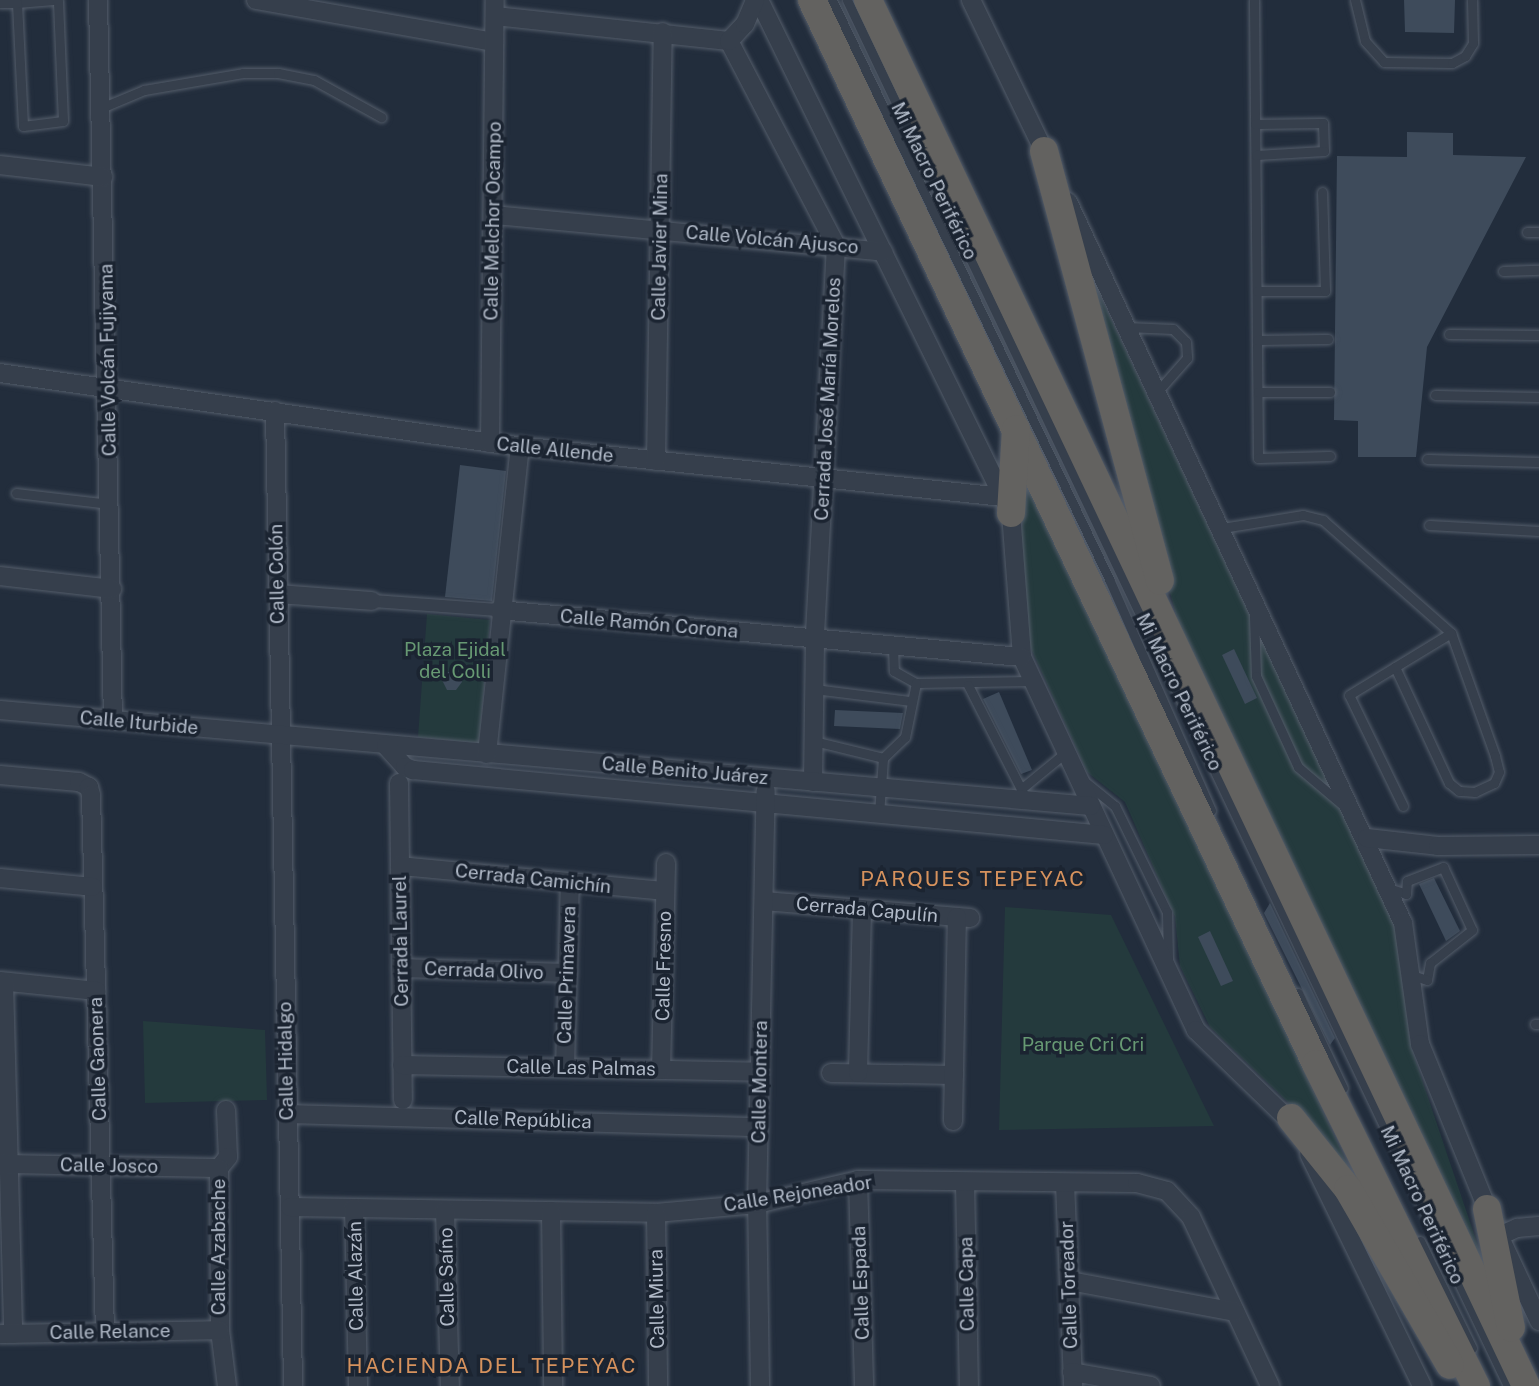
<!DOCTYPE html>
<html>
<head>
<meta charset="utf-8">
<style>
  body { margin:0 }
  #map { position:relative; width:1539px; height:1386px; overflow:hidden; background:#222d3c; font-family:"Public Sans",sans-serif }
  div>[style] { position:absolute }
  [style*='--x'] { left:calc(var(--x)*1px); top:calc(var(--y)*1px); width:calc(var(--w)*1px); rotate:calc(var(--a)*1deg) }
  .green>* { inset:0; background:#243a3d }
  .building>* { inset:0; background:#3e4b5b }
  .roads { filter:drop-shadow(0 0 2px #545d6a) drop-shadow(0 0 2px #545d6a) }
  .service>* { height:9px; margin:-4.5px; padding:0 4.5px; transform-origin:4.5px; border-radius:4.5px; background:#363f4c }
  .pedestrian>* { height:12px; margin:-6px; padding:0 6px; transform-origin:6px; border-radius:6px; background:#363f4c }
  .minor>* { height:18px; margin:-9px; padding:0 9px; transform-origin:9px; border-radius:9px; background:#363f4c }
  .trunk>* { height:28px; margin:-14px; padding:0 14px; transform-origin:14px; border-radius:14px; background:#636260 }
  span { translate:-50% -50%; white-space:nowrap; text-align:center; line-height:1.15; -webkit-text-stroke:7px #1b2431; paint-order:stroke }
  .street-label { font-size:19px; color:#b1bac8 }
  .park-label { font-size:19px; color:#679973 }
  .neighbourhood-label { font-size:21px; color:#d6925d; letter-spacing:2px }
</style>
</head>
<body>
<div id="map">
  <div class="green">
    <div style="clip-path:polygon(1074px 240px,1395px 925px,1411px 1047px,1501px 1314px,1180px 629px)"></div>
    <div style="clip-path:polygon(1027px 478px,1353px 1176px,1328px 1141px,1210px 1027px,1180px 966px,1175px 917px,1125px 802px,1087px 772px,1029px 644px,1021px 536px)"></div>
    <div style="clip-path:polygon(427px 614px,490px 620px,479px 743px,418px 737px)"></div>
    <div style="clip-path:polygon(1005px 907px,1111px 915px,1214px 1126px,999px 1130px)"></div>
    <div style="clip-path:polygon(143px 1021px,265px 1030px,267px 1100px,145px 1103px)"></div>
  </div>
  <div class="building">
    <div style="clip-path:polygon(1404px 0,1455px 0,1454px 33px,1405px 32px)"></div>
    <div style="clip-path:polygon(1407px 132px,1453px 133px,1453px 155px,1526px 157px,1427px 347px,1416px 457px,1358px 457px,1358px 421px,1334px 420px,1337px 156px,1407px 157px)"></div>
    <div style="clip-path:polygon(460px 465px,506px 471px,492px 601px,445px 597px)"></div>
    <div style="clip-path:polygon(1234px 649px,1257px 698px,1245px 704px,1222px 655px)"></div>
    <div style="clip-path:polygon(448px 672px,457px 672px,462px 682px,456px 690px,447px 690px,442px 680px)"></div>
    <div style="clip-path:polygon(999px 692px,1032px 770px,1021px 774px,983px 699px)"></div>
    <div style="clip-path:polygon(835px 710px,903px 713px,900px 729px,834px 726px)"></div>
    <div style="clip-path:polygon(1434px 878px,1460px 931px,1446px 941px,1419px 884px)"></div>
    <div style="clip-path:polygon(1270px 903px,1335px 1038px,1330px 1045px,1264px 913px)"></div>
    <div style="clip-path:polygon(1210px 931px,1233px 981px,1221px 986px,1198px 937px)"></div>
  </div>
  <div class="roads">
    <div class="service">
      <div style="--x:53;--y:0;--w:36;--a:175"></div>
      <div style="--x:17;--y:3;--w:123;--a:87.2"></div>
      <div style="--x:23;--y:126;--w:40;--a:-7.1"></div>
      <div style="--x:63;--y:121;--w:121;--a:-92.4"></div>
      <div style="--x:832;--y:0;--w:642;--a:64.43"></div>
      <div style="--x:1109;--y:579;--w:253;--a:66.2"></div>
      <div style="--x:847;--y:0;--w:1536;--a:64.5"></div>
      <div style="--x:1254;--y:0;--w:458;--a:89.5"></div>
      <div style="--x:1258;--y:458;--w:72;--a:-1.6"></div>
      <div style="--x:1355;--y:0;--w:42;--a:76.3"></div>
      <div style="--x:1365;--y:41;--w:28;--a:48"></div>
      <div style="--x:1384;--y:62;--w:68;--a:0.8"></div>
      <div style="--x:1452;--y:63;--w:15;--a:-28"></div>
      <div style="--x:1465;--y:56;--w:15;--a:-58"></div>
      <div style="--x:1473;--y:43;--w:43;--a:-91.3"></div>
      <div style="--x:0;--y:3;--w:17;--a:0"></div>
      <div style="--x:101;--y:108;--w:47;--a:-22.7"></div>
      <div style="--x:144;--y:90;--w:100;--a:-9.7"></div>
      <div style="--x:243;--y:73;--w:35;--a:0"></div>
      <div style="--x:278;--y:73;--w:37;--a:11"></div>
      <div style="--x:314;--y:80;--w:77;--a:28.9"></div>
      <div style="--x:1255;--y:124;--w:68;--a:-0.8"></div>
      <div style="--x:1323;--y:123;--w:28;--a:88"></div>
      <div style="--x:1324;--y:151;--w:68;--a:176.6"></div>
      <div style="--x:1527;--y:232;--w:12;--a:0"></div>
      <div style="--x:1503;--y:271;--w:36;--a:-2"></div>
      <div style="--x:1257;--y:291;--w:68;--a:0"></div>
      <div style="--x:1325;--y:291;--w:99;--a:-91.7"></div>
      <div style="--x:1127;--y:327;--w:46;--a:2.5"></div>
      <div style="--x:1173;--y:329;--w:18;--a:45"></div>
      <div style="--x:1186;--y:342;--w:16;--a:86"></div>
      <div style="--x:1187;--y:358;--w:44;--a:131.3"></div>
      <div style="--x:1449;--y:334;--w:90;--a:0.6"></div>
      <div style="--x:1257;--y:340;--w:71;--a:-0.8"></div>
      <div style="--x:1258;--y:392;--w:72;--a:0"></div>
      <div style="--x:1435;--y:395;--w:104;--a:1.1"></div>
      <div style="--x:1427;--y:459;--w:112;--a:1.5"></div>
      <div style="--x:16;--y:493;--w:94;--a:6.7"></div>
      <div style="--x:1429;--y:525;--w:110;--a:3.1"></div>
      <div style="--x:1222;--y:528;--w:82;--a:-9.1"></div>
      <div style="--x:1303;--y:515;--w:21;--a:14"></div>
      <div style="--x:1323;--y:520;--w:171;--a:41.4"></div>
      <div style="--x:1451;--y:633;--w:131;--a:70.3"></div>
      <div style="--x:1495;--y:756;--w:16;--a:76"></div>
      <div style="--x:1499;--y:772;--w:12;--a:114"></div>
      <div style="--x:1494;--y:783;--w:21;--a:155"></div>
      <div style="--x:1475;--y:792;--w:16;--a:-176"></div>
      <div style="--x:1459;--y:791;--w:13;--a:-141"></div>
      <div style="--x:1449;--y:783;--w:128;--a:-115"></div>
      <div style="--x:1254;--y:616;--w:60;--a:88.1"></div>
      <div style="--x:1256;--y:676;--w:100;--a:65.2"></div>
      <div style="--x:1298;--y:767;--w:60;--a:40.3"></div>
      <div style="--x:893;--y:646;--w:25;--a:88"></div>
      <div style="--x:894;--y:671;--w:25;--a:29"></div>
      <div style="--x:916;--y:683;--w:117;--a:-1"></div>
      <div style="--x:968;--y:685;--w:130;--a:63"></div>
      <div style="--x:814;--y:689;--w:98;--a:7.1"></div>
      <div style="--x:814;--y:741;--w:71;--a:13.8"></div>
      <div style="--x:883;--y:758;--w:30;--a:-44"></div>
      <div style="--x:905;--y:737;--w:55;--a:-78.5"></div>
      <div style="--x:1084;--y:781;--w:40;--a:39"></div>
      <div style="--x:1115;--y:806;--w:118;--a:63.9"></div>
      <div style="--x:1167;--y:912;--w:48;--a:88.8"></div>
      <div style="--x:1021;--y:789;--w:58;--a:-39.4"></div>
      <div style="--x:1403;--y:806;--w:123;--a:-115.9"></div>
      <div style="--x:1349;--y:695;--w:119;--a:-31.3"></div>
      <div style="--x:879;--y:814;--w:56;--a:-85.9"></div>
      <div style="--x:1388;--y:888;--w:19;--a:18"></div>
      <div style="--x:1406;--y:894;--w:13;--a:-86"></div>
      <div style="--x:1407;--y:881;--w:39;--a:-21"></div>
      <div style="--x:1443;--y:867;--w:69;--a:65.3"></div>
      <div style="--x:1472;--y:930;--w:53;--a:141.8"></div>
      <div style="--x:1430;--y:963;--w:17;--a:100"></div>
      <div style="--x:1427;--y:980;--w:16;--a:-162"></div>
      <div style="--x:1298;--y:993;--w:105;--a:64.7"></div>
      <div style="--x:1535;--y:1024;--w:4;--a:0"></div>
      <div style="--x:1420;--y:1241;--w:119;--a:64.1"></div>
    </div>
    <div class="pedestrian">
      <div style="--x:372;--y:601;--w:127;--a:4.1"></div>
    </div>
    <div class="minor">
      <div style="--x:98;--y:0;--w:720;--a:88.81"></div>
      <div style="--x:256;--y:0;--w:242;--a:10"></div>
      <div style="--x:759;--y:0;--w:572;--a:63.84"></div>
      <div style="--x:1011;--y:513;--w:144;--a:85.6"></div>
      <div style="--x:1022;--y:657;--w:412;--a:65"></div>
      <div style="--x:1196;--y:1030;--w:138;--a:44.1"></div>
      <div style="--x:971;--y:0;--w:179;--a:64.2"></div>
      <div style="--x:495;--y:16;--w:235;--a:6.1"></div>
      <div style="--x:729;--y:41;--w:231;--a:62.4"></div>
      <div style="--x:836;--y:246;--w:394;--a:93.1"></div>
      <div style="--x:815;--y:639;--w:143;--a:90.8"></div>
      <div style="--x:729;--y:41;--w:23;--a:-47"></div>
      <div style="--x:745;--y:24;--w:26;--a:-67"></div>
      <div style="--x:0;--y:165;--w:104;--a:6.6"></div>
      <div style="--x:1068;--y:202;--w:795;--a:65.08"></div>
      <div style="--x:1403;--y:923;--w:122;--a:82"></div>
      <div style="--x:1420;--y:1044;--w:188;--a:67.8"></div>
      <div style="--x:494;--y:215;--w:391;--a:5.4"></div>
      <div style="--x:0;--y:373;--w:495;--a:8.1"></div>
      <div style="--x:490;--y:443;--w:516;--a:6.01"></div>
      <div style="--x:275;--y:411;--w:975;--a:88.94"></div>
      <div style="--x:490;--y:443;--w:443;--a:-89.4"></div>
      <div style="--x:656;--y:461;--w:429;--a:-89.1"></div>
      <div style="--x:0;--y:576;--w:113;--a:6.6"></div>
      <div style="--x:277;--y:594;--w:95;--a:4.2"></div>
      <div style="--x:499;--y:610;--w:525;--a:5.14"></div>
      <div style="--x:0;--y:710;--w:1095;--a:5.03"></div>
      <div style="--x:386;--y:746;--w:28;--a:48"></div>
      <div style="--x:405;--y:767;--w:9;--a:21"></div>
      <div style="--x:413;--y:770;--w:694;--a:5.37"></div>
      <div style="--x:487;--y:754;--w:310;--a:-83.9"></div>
      <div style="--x:0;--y:775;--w:79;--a:5.1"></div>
      <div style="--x:79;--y:782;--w:11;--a:27"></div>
      <div style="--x:89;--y:787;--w:8;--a:76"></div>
      <div style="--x:91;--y:795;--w:537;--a:88.51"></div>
      <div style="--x:399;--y:783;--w:317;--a:89.3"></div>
      <div style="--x:1367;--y:838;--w:71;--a:6.4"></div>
      <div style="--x:1438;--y:846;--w:101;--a:-0.6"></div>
      <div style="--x:400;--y:866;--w:266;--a:5.4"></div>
      <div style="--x:0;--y:878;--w:93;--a:5.5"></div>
      <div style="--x:764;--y:901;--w:207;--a:4.7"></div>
      <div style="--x:401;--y:968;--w:167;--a:1.7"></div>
      <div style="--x:0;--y:981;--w:97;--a:5.9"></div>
      <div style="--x:4;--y:982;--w:352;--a:88.5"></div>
      <div style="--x:402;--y:1065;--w:358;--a:1.1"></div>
      <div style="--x:565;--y:1068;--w:186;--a:-88.5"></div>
      <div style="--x:661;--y:1070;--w:207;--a:-88.6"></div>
      <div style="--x:831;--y:1073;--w:123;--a:0.9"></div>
      <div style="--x:858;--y:1073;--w:164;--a:-88.6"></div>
      <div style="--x:226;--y:1110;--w:47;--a:87.6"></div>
      <div style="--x:228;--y:1157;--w:14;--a:129"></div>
      <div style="--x:219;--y:1168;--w:162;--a:89.6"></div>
      <div style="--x:220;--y:1330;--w:56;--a:82.9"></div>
      <div style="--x:287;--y:1114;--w:472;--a:1.6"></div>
      <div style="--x:953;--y:1121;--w:204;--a:-88.9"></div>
      <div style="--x:1309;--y:1154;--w:258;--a:64"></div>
      <div style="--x:2;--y:1164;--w:217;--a:1.1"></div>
      <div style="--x:858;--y:1180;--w:206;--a:88.3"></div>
      <div style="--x:965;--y:1182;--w:204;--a:88.9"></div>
      <div style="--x:1065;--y:1183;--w:203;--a:87.7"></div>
      <div style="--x:290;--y:1207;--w:366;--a:0.9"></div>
      <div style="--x:656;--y:1213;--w:101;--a:-5.1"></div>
      <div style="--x:757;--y:1204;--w:104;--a:-13.4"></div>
      <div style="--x:858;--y:1180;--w:279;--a:0.6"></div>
      <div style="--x:1137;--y:1183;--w:31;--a:15"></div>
      <div style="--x:1167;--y:1191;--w:35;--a:47"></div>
      <div style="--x:1191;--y:1217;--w:187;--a:64.9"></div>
      <div style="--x:354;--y:1208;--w:178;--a:88.7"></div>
      <div style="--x:445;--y:1210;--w:176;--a:88.4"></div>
      <div style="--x:551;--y:1211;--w:175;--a:89.3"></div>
      <div style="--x:656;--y:1213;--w:173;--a:89.3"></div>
      <div style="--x:1499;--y:1236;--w:20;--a:-24"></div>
      <div style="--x:1517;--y:1228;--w:22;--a:-5"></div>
      <div style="--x:1503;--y:1244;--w:85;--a:64.9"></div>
      <div style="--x:1070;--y:1281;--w:168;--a:10.6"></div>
      <div style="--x:0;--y:1334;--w:220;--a:-1"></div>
      <div style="--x:1072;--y:1372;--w:80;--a:10"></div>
      <div style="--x:760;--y:1386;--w:182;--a:-90.9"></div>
      <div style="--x:757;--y:1204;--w:413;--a:-88.8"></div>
    </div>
    <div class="trunk">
      <div style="--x:812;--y:0;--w:1177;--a:64.65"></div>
      <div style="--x:1316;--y:1064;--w:360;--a:63.6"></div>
      <div style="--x:868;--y:0;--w:1534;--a:64.6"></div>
      <div style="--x:1044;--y:151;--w:445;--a:74.9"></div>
      <div style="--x:1011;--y:513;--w:84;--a:-86.6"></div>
      <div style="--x:1291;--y:1118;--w:91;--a:51.2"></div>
      <div style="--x:1348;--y:1189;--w:203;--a:59.9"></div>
      <div style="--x:1487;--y:1209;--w:121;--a:78.6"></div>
    </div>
  </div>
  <div class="street-label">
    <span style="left:934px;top:181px;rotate:64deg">Mi Macro Periférico</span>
    <span style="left:493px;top:221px;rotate:-89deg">Calle Melchor Ocampo</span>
    <span style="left:772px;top:240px;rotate:5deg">Calle Volcán Ajusco</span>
    <span style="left:660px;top:247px;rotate:-89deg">Calle Javier Mina</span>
    <span style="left:108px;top:360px;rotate:-91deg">Calle Volcán Fujiyama</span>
    <span style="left:828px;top:399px;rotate:-87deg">Cerrada José María Morelos</span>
    <span style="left:555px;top:450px;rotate:6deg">Calle Allende</span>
    <span style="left:277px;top:574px;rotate:-91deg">Calle Colón</span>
    <span style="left:649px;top:624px;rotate:5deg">Calle Ramón Corona</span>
    <span style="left:1179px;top:692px;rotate:64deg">Mi Macro Periférico</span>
    <span style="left:139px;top:723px;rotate:5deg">Calle Iturbide</span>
    <span style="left:685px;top:771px;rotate:5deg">Calle Benito Juárez</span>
    <span style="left:533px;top:879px;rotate:6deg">Cerrada Camichín</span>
    <span style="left:867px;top:910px;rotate:5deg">Cerrada Capulín</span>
    <span style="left:401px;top:941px;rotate:-91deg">Cerrada Laurel</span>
    <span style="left:664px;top:966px;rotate:-89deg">Calle Fresno</span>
    <span style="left:484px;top:971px;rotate:2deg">Cerrada Olivo</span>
    <span style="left:567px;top:975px;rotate:-88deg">Calle Primavera</span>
    <span style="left:98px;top:1059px;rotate:-92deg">Calle Gaonera</span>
    <span style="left:286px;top:1061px;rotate:-91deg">Calle Hidalgo</span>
    <span style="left:581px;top:1068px;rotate:1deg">Calle Las Palmas</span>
    <span style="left:760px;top:1082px;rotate:-89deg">Calle Montera</span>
    <span style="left:523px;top:1120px;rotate:2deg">Calle República</span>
    <span style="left:109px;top:1166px;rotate:1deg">Calle Josco</span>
    <span style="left:798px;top:1194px;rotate:-9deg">Calle Rejoneador</span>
    <span style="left:1422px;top:1205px;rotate:65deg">Mi Macro Periférico</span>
    <span style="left:219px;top:1247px;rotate:-90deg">Calle Azabache</span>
    <span style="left:356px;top:1276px;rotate:-91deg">Calle Alazán</span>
    <span style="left:447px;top:1277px;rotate:-91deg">Calle Saíno</span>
    <span style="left:861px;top:1283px;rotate:-92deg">Calle Espada</span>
    <span style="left:967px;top:1284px;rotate:-91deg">Calle Capa</span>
    <span style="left:1069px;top:1285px;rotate:-92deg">Calle Toreador</span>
    <span style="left:657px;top:1299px;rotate:-91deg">Calle Miura</span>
    <span style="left:110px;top:1332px;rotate:-1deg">Calle Relance</span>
  </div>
  <div class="park-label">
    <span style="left:455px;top:661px">Plaza Ejidal<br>del Colli</span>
    <span style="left:1083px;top:1045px">Parque Cri Cri</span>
  </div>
  <div class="neighbourhood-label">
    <span style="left:973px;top:879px">PARQUES TEPEYAC</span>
    <span style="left:492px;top:1366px">HACIENDA DEL TEPEYAC</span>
  </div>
</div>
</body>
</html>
